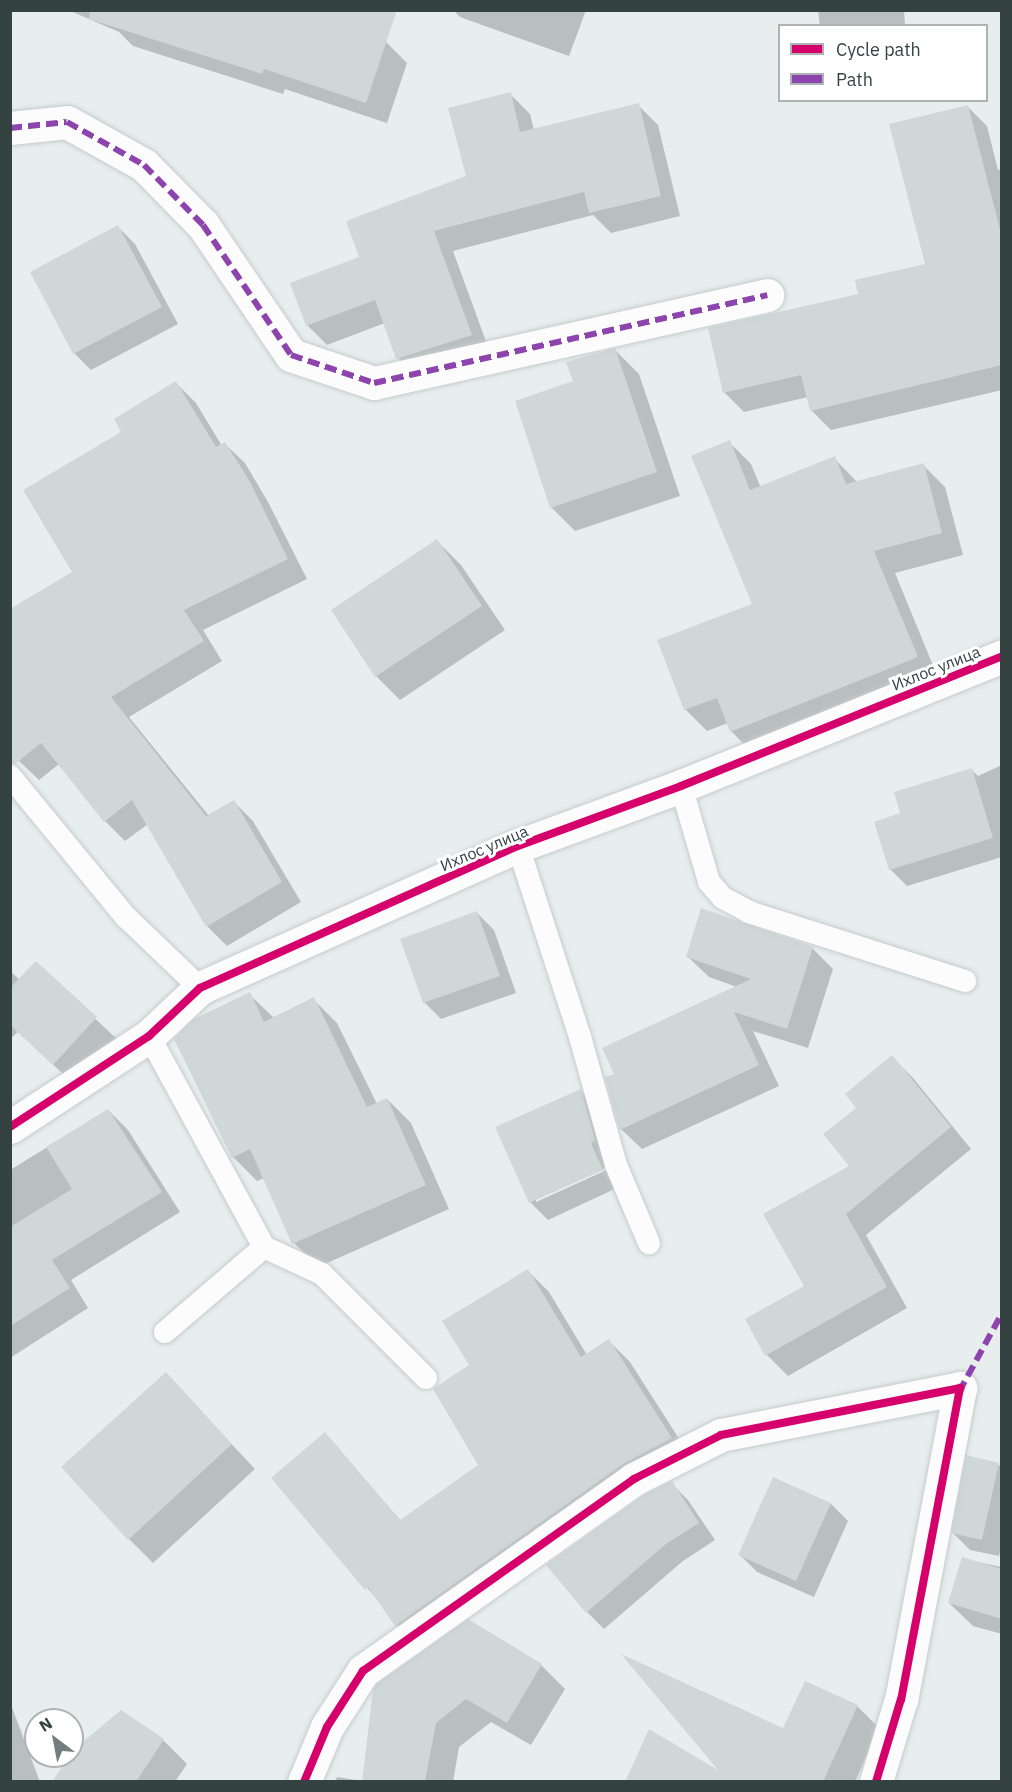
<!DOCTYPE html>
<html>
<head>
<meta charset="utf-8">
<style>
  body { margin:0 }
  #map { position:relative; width:1012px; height:1792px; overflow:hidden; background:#e8eeee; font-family:"IBM Plex Sans",sans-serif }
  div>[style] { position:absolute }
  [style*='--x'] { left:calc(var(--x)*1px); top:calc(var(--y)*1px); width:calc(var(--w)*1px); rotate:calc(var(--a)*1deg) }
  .shadow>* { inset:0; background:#0003 }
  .building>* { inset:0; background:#d0d7d7 }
  .roads { filter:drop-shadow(0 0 2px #c5cccc) drop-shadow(0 0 2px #c5cccc) }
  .lane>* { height:22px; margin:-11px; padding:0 11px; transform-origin:11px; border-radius:11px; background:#fcfcfc }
  .street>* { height:33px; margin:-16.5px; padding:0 16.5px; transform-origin:16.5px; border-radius:16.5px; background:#fcfcfc }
  .quiet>* { height:6px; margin-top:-3px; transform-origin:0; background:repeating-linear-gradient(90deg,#8e44ad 0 12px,transparent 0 18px) }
  .cycleway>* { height:8px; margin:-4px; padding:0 4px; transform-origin:4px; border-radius:4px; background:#d6006c }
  span { translate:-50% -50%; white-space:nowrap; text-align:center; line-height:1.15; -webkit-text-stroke:6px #fff; paint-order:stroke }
  .street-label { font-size:16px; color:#354242 }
  .frame { position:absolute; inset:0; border:12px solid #354242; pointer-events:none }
  .legend { position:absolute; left:778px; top:24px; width:210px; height:78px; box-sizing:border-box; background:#fff; border:2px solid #aeb3b3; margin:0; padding:8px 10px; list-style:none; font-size:18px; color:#354242 }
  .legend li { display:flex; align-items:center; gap:12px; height:30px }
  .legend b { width:30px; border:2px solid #aeb3b3 }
  .north { position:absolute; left:24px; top:1708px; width:60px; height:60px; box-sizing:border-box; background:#fff; border:2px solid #aeb3b3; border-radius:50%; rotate:328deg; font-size:16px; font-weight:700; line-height:24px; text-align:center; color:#354242 }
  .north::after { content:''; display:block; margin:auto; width:21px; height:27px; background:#747e7e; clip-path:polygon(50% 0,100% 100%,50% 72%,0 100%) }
</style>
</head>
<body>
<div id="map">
  <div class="shadow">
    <div style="clip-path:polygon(68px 10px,298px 10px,386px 42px,407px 63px,387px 123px,285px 89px,283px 94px,133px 46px,119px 32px)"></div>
    <div style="clip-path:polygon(453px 10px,586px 10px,569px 56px,460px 17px)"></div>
    <div style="clip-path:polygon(818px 10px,904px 10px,905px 26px,820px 26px)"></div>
    <div style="clip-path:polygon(510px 94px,530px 114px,534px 130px,638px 105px,658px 125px,680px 216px,611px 233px,593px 215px,453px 251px,491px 355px,418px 378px,398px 358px,385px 323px,327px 345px,307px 325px,361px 258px,468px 177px)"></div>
    <div style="clip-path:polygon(967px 106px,987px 126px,998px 170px,1002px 169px,1002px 390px,831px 430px,811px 410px,808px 397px,744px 412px,724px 392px,860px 295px,927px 265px)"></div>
    <div style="clip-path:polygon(118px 227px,135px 244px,178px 324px,91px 370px,74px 353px)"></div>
    <div style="clip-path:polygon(615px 350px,639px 374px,680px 496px,575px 531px,551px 507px,575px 382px)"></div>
    <div style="clip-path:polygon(176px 383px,196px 403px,222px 446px,225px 444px,245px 463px,268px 502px,307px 579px,203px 630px,222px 661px,129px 717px,209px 816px,234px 802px,253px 821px,301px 902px,227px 946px,207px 926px,148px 824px,125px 841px,105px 821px,59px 764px,39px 780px,19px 761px,74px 572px,123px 432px)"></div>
    <div style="clip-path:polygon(729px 442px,751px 464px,761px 488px,834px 458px,857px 482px,923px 465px,945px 487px,963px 555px,895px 573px,939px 680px,753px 753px,731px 731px,728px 723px,707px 731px,685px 709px,754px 605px)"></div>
    <div style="clip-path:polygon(437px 541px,461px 565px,505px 630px,400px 700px,376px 676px)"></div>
    <div style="clip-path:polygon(1002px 765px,1002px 857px,907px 886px,890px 869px,902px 814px,971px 769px,978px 776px)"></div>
    <div style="clip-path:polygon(477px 913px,494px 930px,516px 993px,441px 1019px,424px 1002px)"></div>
    <div style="clip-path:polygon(812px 948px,833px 969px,808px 1048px,753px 1031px,779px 1086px,642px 1149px,621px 1129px,737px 987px,709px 977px,688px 957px)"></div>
    <div style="clip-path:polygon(36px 963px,120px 1042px,78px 1088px,18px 1032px,10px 1039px,10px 971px,20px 980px)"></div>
    <div style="clip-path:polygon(249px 994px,274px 1018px,313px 999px,337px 1023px,377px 1104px,387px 1099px,411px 1123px,449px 1209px,318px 1267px,294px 1243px,264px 1178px,257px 1181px,233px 1157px)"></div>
    <div style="clip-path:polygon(892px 1057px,913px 1078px,971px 1149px,866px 1235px,907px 1308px,788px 1376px,767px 1355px,806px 1286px,851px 1166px,858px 1108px)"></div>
    <div style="clip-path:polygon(580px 1091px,597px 1107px,610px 1166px,536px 1199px,536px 1202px,611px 1168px,619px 1187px,548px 1220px,531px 1203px,497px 1128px)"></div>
    <div style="clip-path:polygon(108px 1110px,128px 1130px,180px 1212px,71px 1280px,88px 1308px,10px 1358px,10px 1170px)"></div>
    <div style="clip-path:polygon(528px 1271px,549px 1292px,587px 1355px,609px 1341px,630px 1362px,692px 1459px,417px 1646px,396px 1625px,382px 1605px,273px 1478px,325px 1434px,401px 1521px,480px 1465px,471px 1366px)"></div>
    <div style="clip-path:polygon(166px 1374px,255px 1469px,153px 1563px,129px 1539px)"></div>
    <div style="clip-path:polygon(998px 1464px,1002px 1468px,1002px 1543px,999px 1556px,970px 1550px,953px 1533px)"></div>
    <div style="clip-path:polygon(774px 1479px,831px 1504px,848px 1521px,814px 1597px,757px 1572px,740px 1555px)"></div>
    <div style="clip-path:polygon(671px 1483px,688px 1500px,715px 1540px,683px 1561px,604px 1629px,587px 1612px)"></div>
    <div style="clip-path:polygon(963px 1559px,1002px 1567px,1002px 1634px,973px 1626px,949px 1603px)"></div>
    <div style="clip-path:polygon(468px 1621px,541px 1665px,565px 1689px,531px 1745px,491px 1722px,459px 1747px,453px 1782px,335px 1782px,337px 1777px,363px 1781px)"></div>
    <div style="clip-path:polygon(10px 1702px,40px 1782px,10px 1782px)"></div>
    <div style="clip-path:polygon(857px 1706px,879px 1728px,855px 1782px,634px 1782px,724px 1775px,784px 1730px)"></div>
    <div style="clip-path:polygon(121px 1712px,163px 1740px,187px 1764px,175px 1782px,54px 1782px,74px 1751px)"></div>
  </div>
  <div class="building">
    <div style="clip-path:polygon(90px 10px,397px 10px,366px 103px,264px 69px,262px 74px,89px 19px)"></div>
    <div style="clip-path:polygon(511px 92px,520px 132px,639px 103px,661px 196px,589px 213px,584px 192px,434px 231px,472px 335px,396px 359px,375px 300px,306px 326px,290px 283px,359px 257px,346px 221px,466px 176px,448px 108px)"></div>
    <div style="clip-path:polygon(968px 105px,1002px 237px,1002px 365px,810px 411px,801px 375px,723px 393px,708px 328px,858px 294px,855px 280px,925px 264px,889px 124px)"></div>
    <div style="clip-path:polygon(118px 225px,162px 307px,73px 354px,30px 272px)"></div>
    <div style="clip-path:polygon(615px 348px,657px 472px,550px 508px,515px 401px,573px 381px,566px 362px)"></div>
    <div style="clip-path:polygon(176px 381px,216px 447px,225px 442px,249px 480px,288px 559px,184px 610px,204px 641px,111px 697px,206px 816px,234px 800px,282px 882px,206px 927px,132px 800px,104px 822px,41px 743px,15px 764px,10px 763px,10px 609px,72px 572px,23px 490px,121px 432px,114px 419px)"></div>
    <div style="clip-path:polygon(730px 440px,750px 490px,835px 456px,846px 484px,924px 463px,942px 533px,874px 551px,918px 657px,730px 732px,717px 698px,684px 710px,657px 640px,752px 604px,691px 456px)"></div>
    <div style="clip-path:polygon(437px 539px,482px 606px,375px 677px,331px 610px)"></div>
    <div style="clip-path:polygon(972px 768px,993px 838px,889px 870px,874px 822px,900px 813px,894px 792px)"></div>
    <div style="clip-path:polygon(701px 908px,813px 947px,787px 1029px,734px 1012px,759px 1065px,620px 1130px,605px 1077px,614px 1074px,602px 1048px,751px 979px,686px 957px)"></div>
    <div style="clip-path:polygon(477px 911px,500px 976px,423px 1003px,400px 939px)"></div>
    <div style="clip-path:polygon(36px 961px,97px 1017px,53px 1065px,10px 1025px,10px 988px)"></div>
    <div style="clip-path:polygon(250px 992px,264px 1022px,314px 997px,367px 1107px,387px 1098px,426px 1185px,292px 1244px,250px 1149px,232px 1158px,174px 1039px,194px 1019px)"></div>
    <div style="clip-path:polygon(892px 1055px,951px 1127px,846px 1214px,887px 1287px,765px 1356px,745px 1319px,804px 1286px,763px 1214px,849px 1166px,823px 1134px,856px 1108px,845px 1094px)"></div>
    <div style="clip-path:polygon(581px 1089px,595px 1141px,591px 1143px,603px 1170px,529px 1203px,495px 1127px)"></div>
    <div style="clip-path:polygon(108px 1109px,162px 1192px,52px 1260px,70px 1288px,10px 1326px,10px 1227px,72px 1189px,46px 1147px)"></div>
    <div style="clip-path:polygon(528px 1269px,581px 1357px,609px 1339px,672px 1438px,623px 1464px,395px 1626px,368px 1587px,365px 1590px,271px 1478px,325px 1432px,400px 1520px,478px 1465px,433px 1389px,469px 1365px,442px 1321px)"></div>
    <div style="clip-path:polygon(166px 1372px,232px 1444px,128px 1540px,61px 1467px)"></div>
    <div style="clip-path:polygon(966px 1455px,999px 1463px,982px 1540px,951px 1533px)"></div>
    <div style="clip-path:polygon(773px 1477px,831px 1503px,796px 1581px,738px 1555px)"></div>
    <div style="clip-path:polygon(672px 1481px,699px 1523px,666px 1544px,586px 1613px,546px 1565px,644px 1495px)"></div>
    <div style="clip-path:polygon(962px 1557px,1002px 1569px,1002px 1619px,948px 1603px)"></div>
    <div style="clip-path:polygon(468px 1619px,542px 1664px,507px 1723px,466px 1699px,436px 1723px,425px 1782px,362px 1782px,373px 1690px,377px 1684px)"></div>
    <div style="clip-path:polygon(621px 1654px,783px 1728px,805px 1681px,858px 1705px,823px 1782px,625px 1782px,649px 1729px,718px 1770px)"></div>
    <div style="clip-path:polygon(121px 1710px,164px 1739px,136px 1782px,52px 1782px,69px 1756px,72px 1756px,73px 1750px)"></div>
  </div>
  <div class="roads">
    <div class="lane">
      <div style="--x:10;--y:776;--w:183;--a:50.6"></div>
      <div style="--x:126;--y:917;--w:103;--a:43.8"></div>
      <div style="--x:681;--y:786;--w:100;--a:73.7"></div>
      <div style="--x:709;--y:882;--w:21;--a:49"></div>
      <div style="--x:723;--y:898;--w:30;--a:28"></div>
      <div style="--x:749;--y:912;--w:227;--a:17.7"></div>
      <div style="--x:518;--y:846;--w:201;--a:72"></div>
      <div style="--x:580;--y:1037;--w:133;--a:74.3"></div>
      <div style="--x:616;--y:1165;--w:85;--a:67.1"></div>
      <div style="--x:149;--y:1036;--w:240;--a:61.4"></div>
      <div style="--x:264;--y:1247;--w:64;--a:25"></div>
      <div style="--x:322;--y:1274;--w:147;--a:45"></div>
      <div style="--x:165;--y:1332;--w:130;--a:-40.6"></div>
    </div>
    <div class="street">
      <div style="--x:10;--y:128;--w:57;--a:-6"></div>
      <div style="--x:67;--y:122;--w:88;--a:29.2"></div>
      <div style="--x:144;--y:165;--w:84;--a:45.5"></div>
      <div style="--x:203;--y:225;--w:157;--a:55.9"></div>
      <div style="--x:291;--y:355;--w:88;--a:18.6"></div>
      <div style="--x:374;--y:383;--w:403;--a:-12.6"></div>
      <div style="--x:10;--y:1127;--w:166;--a:-33.2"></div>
      <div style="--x:149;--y:1036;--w:70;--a:-43.3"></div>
      <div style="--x:200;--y:988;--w:348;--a:-24.1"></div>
      <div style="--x:518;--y:846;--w:174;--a:-20.2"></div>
      <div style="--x:681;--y:786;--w:346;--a:-22"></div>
      <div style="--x:304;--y:1782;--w:60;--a:-67.3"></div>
      <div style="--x:327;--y:1727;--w:67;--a:-57.3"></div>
      <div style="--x:363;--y:1671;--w:332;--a:-35.3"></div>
      <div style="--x:634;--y:1479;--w:97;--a:-26.8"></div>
      <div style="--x:721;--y:1435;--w:244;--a:-11.1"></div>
      <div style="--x:960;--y:1388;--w:317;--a:100.7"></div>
      <div style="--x:901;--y:1699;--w:87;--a:106.8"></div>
    </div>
  </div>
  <div class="quiet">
    <div style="--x:10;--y:128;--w:57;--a:-6"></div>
    <div style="--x:67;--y:122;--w:88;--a:29.2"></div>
    <div style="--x:144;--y:165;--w:84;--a:45.5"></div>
    <div style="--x:203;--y:225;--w:157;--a:55.9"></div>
    <div style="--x:291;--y:355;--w:88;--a:18.6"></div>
    <div style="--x:374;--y:383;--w:403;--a:-12.6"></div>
    <div style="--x:959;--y:1392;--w:90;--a:-61.4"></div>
  </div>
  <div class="cycleway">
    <div style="--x:10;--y:1127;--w:166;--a:-33.2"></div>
    <div style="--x:149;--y:1036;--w:70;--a:-43.3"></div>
    <div style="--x:200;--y:988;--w:348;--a:-24.1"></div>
    <div style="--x:518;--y:846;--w:174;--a:-20.2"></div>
    <div style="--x:681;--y:786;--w:346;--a:-22"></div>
    <div style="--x:304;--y:1782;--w:60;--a:-67.3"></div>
    <div style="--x:327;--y:1727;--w:67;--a:-57.3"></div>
    <div style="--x:363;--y:1671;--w:332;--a:-35.3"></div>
    <div style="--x:634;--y:1479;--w:97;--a:-26.8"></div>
    <div style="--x:721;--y:1435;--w:244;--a:-11.1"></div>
    <div style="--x:960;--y:1388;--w:317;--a:100.7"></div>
    <div style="--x:901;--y:1699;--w:87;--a:106.8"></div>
  </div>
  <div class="street-label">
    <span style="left:936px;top:668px;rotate:-22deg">Ихлос улица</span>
    <span style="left:484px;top:848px;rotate:-23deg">Ихлос улица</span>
  </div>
  <div class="frame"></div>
  <ul class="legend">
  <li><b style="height:8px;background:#d6006c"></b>Cycle path</li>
  <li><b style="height:8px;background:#8e44ad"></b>Path</li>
  </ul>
  <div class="north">N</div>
</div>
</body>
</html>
